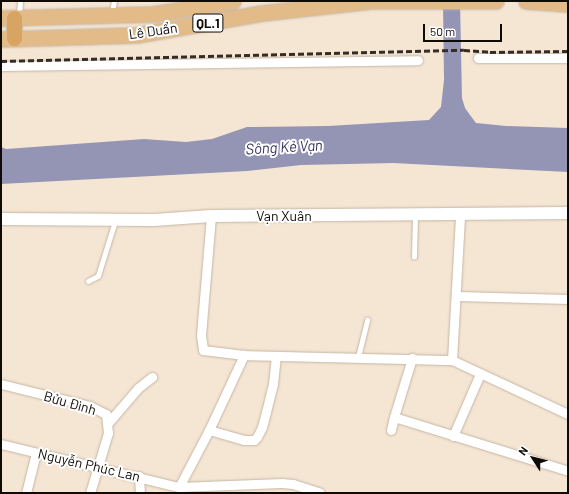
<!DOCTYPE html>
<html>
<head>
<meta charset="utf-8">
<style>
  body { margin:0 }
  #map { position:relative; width:569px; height:494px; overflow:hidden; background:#f5e5d3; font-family:Barlow,sans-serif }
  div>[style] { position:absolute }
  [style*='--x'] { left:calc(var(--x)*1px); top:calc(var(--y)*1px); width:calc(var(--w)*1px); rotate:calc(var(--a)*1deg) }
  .water>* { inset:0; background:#9495b5 }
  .roads { filter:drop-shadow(0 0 1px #c5b6a5) drop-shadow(0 0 1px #c5b6a5) }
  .service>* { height:4.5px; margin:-2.25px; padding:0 2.25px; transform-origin:2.25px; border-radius:2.25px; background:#fff }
  .minor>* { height:9px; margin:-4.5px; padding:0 4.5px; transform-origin:4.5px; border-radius:4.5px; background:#fff }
  .tertiary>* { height:12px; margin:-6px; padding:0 6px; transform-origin:6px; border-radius:6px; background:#fff }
  .primary>* { height:15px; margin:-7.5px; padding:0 7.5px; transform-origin:7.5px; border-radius:7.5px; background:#e2bb89 }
  .trunk>* { height:15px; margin:-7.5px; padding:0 7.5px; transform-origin:7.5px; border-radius:7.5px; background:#d8a462 }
  .rail>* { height:3px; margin-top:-1.5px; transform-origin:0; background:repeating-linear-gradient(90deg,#342c25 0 6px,transparent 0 9px) }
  span { translate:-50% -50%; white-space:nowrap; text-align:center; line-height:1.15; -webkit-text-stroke:4px #fff; paint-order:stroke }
  .shield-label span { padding:1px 3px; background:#fff; border:1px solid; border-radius:3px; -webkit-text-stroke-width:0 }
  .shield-label { font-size:13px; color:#100a05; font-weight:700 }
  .street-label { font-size:14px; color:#100a05 }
  .water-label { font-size:15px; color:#363562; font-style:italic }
  .frame { position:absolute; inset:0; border:2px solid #100a05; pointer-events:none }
  .north { position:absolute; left:513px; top:438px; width:40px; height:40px; -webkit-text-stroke:3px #fff; paint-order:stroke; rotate:306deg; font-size:11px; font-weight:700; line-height:16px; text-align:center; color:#100a05 }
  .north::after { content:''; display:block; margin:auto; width:14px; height:18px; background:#100a05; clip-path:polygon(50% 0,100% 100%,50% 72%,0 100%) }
  .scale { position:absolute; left:423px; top:24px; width:79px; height:18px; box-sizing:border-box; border:2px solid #100a05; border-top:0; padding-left:5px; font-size:12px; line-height:14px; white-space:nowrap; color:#100a05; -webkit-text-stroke:3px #fff; paint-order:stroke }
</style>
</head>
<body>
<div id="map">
  <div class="water">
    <div style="clip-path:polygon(443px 1px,460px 1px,462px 98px,465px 108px,470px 115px,476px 123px,506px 126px,568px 128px,568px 172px,393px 163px,301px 165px,247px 171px,1px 184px,1px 147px,6px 149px,144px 139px,186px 142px,212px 139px,247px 127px,328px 126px,429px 120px,441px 107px,444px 80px)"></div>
  </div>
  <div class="roads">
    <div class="service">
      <div style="--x:112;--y:13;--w:12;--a:-81"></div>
      <div style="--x:19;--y:15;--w:14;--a:-86"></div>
      <div style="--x:414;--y:257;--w:42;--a:-88.6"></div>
      <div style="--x:88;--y:281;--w:11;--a:-27"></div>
      <div style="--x:98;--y:276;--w:58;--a:-72.8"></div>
      <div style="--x:358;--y:357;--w:38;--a:-76"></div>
    </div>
    <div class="minor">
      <div style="--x:478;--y:58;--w:90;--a:0"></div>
      <div style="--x:1;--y:66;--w:417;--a:-0.8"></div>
      <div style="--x:211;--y:216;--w:119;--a:94.8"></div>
      <div style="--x:201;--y:335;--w:15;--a:82"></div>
      <div style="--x:203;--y:350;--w:41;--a:7"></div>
      <div style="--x:244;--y:355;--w:208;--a:1.4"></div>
      <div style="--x:452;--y:360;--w:128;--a:25"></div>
      <div style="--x:457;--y:296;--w:111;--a:1.5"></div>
      <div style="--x:452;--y:360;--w:145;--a:-86.8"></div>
      <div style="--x:1;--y:384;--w:92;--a:13.9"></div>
      <div style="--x:90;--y:406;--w:18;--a:27"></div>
      <div style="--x:106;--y:414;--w:19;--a:84"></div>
      <div style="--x:108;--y:433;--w:63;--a:106.7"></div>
      <div style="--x:394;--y:417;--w:182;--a:17.2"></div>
      <div style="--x:108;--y:423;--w:46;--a:-49.4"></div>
      <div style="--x:138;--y:388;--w:18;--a:-38"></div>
      <div style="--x:209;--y:430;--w:36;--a:16"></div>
      <div style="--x:244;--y:440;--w:10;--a:0"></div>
      <div style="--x:254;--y:440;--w:4;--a:-45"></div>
      <div style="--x:257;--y:437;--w:11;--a:-63"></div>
      <div style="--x:262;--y:427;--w:16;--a:-75"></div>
      <div style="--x:266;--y:412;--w:29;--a:-76"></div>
      <div style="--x:273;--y:384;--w:28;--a:-84"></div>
      <div style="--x:391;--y:430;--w:13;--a:-77"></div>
      <div style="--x:394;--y:417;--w:62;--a:-73"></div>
      <div style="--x:453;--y:436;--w:68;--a:-66.5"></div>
      <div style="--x:1;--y:444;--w:183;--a:13.6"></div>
      <div style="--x:179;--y:487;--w:103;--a:-2.2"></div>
      <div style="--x:282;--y:483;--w:11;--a:5"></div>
      <div style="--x:293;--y:484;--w:28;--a:18"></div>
      <div style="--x:139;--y:476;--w:17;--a:87"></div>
      <div style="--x:179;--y:487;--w:64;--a:-62.2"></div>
      <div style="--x:209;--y:430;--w:83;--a:-65"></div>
      <div style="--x:26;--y:493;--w:41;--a:-76"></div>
    </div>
    <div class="tertiary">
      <div style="--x:1;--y:219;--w:153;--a:0.4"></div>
      <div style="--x:154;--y:220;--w:57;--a:-4"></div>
      <div style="--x:211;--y:216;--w:357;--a:-0.5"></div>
    </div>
    <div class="primary">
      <div style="--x:526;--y:1;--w:42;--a:4.1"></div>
      <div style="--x:1;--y:18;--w:152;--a:-1.5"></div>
      <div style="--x:153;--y:14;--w:81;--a:-9.2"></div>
      <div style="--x:1;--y:39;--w:135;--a:-1.7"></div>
      <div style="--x:136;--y:35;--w:128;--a:-9.9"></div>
      <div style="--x:262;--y:13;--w:109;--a:-6.3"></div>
      <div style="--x:370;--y:1;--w:126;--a:0"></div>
    </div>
    <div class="trunk">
      <div style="--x:14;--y:38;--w:20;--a:-90"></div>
    </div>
  </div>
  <div class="rail">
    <div style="--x:1;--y:61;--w:463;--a:-1.4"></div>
    <div style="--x:464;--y:50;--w:26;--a:4"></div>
    <div style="--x:490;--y:52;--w:78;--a:-0.7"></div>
  </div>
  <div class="shield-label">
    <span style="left:208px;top:23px">QL.1</span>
  </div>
  <div class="street-label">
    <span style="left:153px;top:31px;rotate:-8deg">Lê Duẩn</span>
    <span style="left:284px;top:216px">Vạn Xuân</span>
    <span style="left:70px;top:403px;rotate:16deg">Bửu Đình</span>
    <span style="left:89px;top:465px;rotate:13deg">Nguyễn Phúc Lan</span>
  </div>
  <div class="water-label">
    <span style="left:284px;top:147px;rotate:-3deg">Sông Kẻ Vạn</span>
  </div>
  <div class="frame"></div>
  <div class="north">N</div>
  <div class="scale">50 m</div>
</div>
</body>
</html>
